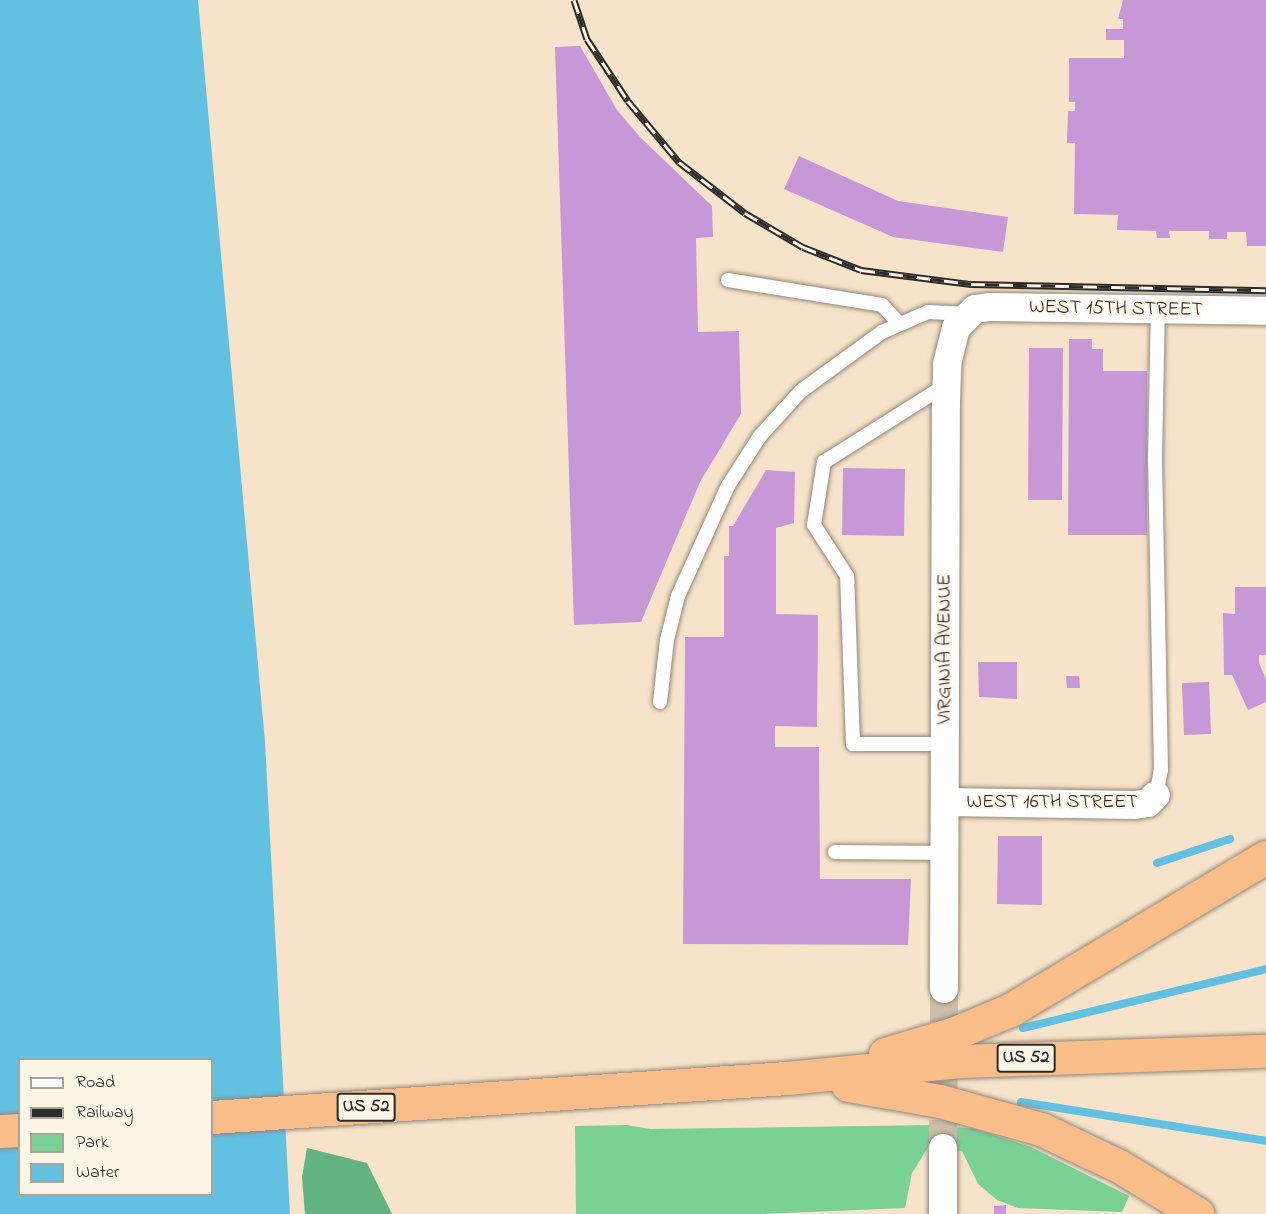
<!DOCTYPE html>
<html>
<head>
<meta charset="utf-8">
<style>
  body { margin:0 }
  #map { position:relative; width:1266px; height:1214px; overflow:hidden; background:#f6e3c9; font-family:"Indie Flower",sans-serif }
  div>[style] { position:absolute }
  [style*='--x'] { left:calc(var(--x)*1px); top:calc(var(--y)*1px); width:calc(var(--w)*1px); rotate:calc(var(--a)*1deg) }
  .green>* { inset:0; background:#79d196 }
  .forest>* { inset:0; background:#62b37f }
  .water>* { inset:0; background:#62c1e1 }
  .stream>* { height:8px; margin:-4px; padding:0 4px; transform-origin:4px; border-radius:4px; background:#62c1e1 }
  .building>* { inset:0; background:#c798d7 }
  .street-tunnel>* { height:28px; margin-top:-14px; transform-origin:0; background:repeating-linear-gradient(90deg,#cdbea9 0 28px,transparent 0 42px) }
  .roads { filter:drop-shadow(0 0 2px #90877a) drop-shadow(0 0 2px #90877a) }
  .lane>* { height:14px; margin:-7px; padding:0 7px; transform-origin:7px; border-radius:7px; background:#fff }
  .street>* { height:28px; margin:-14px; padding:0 14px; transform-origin:14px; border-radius:14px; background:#fff }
  .highway>* { height:33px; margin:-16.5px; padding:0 16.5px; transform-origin:16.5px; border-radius:16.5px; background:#f8bd89 }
  .rail>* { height:7px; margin-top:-3.5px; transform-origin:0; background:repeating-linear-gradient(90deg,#fcf5e5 0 14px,#2b2b2b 0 28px); box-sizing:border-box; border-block:2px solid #2b2b2b }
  span { translate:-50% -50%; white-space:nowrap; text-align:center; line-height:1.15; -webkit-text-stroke:4.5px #fcf5e5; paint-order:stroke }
  .shield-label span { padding:2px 4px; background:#fcf5e5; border:2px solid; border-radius:4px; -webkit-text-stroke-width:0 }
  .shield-label { font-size:18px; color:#2b2b2b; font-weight:700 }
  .street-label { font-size:20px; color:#2b2b2b }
  .legend { position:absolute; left:18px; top:1058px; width:195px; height:138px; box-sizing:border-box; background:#fcf5e5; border:2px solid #a8a49b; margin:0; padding:8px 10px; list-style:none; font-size:18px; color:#2b2b2b }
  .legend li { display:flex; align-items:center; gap:12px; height:30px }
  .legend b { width:30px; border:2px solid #a8a49b }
</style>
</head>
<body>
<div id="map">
  <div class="green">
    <div style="clip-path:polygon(627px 1125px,650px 1129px,934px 1125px,975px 1129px,1031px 1147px,1129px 1196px,1122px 1212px,1018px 1208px,997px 1200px,978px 1184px,962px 1151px,929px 1146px,912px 1173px,905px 1208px,759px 1214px,576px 1214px,575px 1126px)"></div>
  </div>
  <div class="forest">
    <div style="clip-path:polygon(307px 1148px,367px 1163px,392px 1214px,305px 1214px,302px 1177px)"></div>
  </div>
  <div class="water">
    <div style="clip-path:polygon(evenodd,0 0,198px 0,265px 742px,290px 1214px,0 1214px,0 0,20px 1060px,212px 1060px,212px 1194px,20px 1194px,20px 1060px)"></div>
  </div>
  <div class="stream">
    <div style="--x:1157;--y:863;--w:77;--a:-18.2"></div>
    <div style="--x:1023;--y:1028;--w:250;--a:-13.6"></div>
    <div style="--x:1021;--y:1102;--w:248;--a:9"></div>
  </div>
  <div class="building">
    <div style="clip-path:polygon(1123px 0,1266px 0,1266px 246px,1247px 246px,1246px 232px,1227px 232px,1227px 239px,1209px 239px,1209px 231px,1169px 231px,1170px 238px,1157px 238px,1156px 231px,1117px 230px,1118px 215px,1074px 214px,1075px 143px,1067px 143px,1068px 111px,1075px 111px,1075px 102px,1069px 102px,1069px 58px,1124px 58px,1124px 40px,1106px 40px,1106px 29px,1123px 29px,1123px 19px,1118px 19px)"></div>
    <div style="clip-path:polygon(580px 46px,617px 110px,640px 137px,712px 206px,713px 237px,696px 238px,698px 332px,739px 331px,741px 414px,700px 482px,641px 622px,574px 625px,555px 47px)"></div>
    <div style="clip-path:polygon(799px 156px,898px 201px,1008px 217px,1003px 252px,893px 237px,784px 189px)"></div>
    <div style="clip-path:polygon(1069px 339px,1092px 339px,1092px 349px,1103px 349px,1103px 371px,1147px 371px,1147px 535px,1068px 535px)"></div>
    <div style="clip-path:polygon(1029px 348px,1063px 348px,1062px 500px,1028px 500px)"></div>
    <div style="clip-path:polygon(843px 468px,905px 469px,904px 536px,842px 535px)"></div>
    <div style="clip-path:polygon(766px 470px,795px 472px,794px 523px,776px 528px,776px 614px,818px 615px,817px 727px,775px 726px,775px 747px,819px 747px,820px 879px,911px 879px,908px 945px,683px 944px,685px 637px,724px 637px,724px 556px,729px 556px,729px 526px,733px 526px)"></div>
    <div style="clip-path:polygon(1235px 587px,1266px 587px,1266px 655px,1259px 655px,1259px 663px,1266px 679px,1266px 702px,1248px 710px,1232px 675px,1224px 675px,1223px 613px,1235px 614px)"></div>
    <div style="clip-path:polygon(978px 662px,1017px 662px,1017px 699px,979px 697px)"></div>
    <div style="clip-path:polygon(1066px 676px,1079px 676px,1080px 688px,1067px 688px)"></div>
    <div style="clip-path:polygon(1209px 682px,1211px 734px,1184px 735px,1182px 683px)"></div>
    <div style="clip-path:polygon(998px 836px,1042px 836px,1042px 905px,997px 904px)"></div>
    <div style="clip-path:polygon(1006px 1205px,1006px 1214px,994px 1214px,994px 1206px)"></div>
  </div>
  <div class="street-tunnel">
    <div style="--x:943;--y:1148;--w:159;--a:-89.6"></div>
  </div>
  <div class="roads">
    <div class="lane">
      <div style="--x:728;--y:280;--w:156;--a:9.2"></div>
      <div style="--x:882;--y:305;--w:25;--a:47"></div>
      <div style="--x:660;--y:702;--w:62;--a:-83.6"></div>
      <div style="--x:667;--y:640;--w:45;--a:-76"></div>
      <div style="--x:678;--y:596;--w:121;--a:-65.6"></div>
      <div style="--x:728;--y:486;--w:59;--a:-57.4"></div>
      <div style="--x:760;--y:436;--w:61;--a:-47.7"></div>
      <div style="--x:801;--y:391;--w:100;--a:-36.1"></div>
      <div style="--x:882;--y:332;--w:50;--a:-23.5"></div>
      <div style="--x:928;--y:312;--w:40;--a:2.9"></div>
      <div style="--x:945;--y:744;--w:92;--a:180"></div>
      <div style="--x:853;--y:744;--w:168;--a:-92"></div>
      <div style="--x:847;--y:576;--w:61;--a:-122.9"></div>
      <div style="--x:814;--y:525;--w:64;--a:-81"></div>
      <div style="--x:824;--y:462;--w:144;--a:-32.3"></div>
      <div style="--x:1156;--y:795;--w:25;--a:-79"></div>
      <div style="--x:1161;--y:770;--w:310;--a:-91.1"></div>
      <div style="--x:1155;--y:460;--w:151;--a:-88.9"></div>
      <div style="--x:835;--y:852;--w:110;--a:0.5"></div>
    </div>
    <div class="street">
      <div style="--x:945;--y:802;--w:190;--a:0.9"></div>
      <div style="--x:1135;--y:805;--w:13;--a:-9"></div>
      <div style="--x:1148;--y:803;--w:11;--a:-45"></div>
      <div style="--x:944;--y:989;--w:588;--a:-89.81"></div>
      <div style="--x:946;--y:401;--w:37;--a:-88"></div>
      <div style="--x:947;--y:364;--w:37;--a:-76"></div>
      <div style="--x:956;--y:328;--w:27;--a:-45"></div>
      <div style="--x:975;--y:309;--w:14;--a:-8"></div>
      <div style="--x:989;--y:307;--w:277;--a:0.8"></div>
      <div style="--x:943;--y:1214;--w:66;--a:-90"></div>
    </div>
    <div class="highway">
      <div style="--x:885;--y:1054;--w:73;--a:-16.7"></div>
      <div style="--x:955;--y:1033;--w:60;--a:-22.7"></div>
      <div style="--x:1010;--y:1010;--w:298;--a:-30.9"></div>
      <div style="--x:848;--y:1085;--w:93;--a:9.9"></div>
      <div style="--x:940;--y:1101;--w:105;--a:15.5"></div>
      <div style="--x:1041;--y:1129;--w:86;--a:25.4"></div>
      <div style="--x:1119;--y:1166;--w:92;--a:31.3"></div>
      <div style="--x:212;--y:1117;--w:576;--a:-3.88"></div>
      <div style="--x:787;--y:1078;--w:174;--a:-5.6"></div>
      <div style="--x:960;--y:1061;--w:306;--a:-1.9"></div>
      <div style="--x:0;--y:1131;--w:20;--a:-3"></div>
    </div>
  </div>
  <div class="rail">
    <div style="--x:574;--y:0;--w:41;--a:71.6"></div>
    <div style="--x:587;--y:39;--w:74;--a:56.5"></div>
    <div style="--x:628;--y:101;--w:80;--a:50.1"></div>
    <div style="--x:679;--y:162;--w:83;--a:37.7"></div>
    <div style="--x:745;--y:213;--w:67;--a:30.4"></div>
    <div style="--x:803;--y:247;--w:62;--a:21.6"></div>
    <div style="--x:861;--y:270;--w:111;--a:7.3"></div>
    <div style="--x:971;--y:284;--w:295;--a:1.2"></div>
  </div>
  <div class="shield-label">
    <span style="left:1026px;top:1058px">US 52</span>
    <span style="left:366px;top:1107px">US 52</span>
  </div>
  <div class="street-label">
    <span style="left:1116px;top:309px;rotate:1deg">WEST 15TH STREET</span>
    <span style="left:945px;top:649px;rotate:-90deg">VIRGINIA AVENUE</span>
    <span style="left:1052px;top:802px">WEST 16TH STREET</span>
  </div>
  <ul class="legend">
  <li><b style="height:8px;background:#fff"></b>Road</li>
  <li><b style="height:8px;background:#2b2b2b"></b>Railway</li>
  <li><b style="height:16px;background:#79d196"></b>Park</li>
  <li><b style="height:16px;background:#62c1e1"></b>Water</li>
  </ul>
</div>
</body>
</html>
